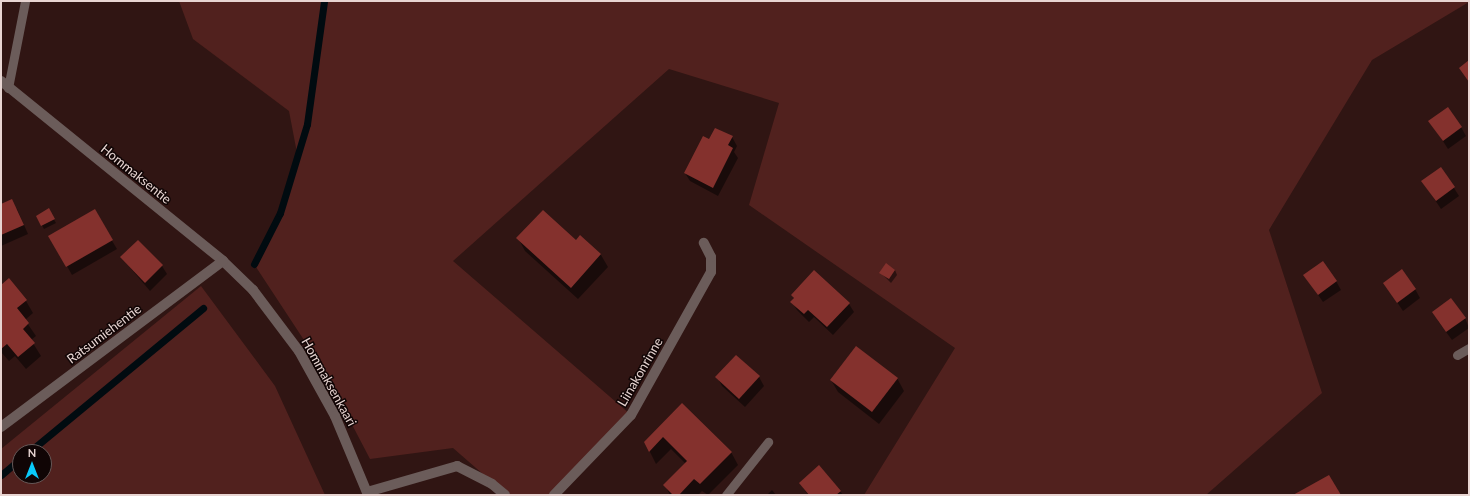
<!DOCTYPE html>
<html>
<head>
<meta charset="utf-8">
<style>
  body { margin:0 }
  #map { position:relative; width:1470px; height:496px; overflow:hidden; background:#301513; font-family:Lato,sans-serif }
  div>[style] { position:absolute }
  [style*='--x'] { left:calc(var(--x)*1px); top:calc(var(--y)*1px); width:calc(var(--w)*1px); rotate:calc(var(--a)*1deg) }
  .green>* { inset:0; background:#51211e }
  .shadow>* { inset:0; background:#0007 }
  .stream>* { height:7px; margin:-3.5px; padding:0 3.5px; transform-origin:3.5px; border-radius:3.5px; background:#010b10 }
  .building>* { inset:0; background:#84312d }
  .lane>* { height:9px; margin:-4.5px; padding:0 4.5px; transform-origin:4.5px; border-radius:4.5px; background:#6b5c5a }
  .street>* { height:10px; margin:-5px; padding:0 5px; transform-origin:5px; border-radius:5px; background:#6b5c5a }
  span { translate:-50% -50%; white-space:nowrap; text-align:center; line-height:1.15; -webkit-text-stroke:3px #100505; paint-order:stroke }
  .street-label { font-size:13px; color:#e8d5d2 }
  .frame { position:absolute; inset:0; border:2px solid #e8d5d2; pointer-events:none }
  .north { position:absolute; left:12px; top:444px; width:40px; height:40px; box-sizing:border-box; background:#100505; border:1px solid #665857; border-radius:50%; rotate:0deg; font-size:11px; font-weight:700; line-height:16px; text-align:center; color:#e8d5d2 }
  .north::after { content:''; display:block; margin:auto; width:14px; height:18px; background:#09cafa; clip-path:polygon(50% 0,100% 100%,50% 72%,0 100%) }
</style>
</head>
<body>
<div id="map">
  <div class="green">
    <div style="clip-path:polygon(179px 1px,1469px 1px,1469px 2px,1372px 60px,1269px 230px,1322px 393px,1206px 495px,864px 495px,955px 348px,749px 205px,779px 103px,669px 69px,453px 261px,631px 415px,554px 495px,507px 495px,453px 448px,370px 459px,323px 369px,254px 264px,280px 213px,297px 153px,289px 111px,193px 39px)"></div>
    <div style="clip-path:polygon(evenodd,201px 286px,275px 386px,325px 495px,1px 495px,1px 449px,201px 286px,20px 452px,44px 452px,44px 476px,20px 476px,20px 452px)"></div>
  </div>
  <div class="shadow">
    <div style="clip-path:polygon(1430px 121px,1461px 127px,1466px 136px,1448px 149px)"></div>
    <div style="clip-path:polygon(732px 137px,737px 146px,734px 152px,738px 158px,718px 196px,690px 181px,685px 173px,710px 141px)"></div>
    <div style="clip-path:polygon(1423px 182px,1454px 188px,1459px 196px,1441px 209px)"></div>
    <div style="clip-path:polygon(1px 205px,17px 209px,28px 234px,1px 246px)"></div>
    <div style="clip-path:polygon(94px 211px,117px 249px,72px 275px,50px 236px)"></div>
    <div style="clip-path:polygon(51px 214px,56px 223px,44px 229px,37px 216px)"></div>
    <div style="clip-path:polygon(580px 236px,601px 255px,608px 267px,578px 299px,525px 251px,518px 238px,576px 241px)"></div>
    <div style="clip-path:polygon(121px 257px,162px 266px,167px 274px,150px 291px)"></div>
    <div style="clip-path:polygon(895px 270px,897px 275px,891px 283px,881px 273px)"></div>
    <div style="clip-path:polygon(1336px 281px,1341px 290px,1323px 302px,1310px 283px)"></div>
    <div style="clip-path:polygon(1384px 283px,1415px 289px,1420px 298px,1403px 311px)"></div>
    <div style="clip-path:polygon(1px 286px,26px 301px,33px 313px,25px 320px,36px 336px,31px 340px,41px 356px,26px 369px,15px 356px,9px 361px,1px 352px)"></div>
    <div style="clip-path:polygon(792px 295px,849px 304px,854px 312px,833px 335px,814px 317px,809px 322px,797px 310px,792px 302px,794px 299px)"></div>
    <div style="clip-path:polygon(1465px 318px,1469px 328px,1452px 340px,1438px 321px)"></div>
    <div style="clip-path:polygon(736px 356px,759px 377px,764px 386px,745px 407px,722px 386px,717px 377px)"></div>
    <div style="clip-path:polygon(897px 378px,904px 391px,879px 424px,838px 392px,831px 380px)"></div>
    <div style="clip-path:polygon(682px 404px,731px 452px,738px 465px,708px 495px,702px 491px,698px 495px,670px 495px,665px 485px,686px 464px,671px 449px,656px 464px,645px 442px)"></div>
    <div style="clip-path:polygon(800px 483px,840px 491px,843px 495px,808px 495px)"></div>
    <div style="clip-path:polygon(772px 490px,776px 495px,767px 495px)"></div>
  </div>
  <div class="stream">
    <div style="--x:254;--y:264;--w:57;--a:-63"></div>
    <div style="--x:280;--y:213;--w:93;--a:-73.1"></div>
    <div style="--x:307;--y:124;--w:124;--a:-82.1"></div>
    <div style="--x:29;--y:452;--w:226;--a:-39.6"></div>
    <div style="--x:1;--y:475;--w:25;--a:-40"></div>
  </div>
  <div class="building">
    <div style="clip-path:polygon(1469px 60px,1469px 82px,1459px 68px)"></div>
    <div style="clip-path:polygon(1448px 107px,1462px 127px,1443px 141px,1428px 121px)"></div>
    <div style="clip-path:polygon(715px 128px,733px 136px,728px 145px,733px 148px,713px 188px,684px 173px,703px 136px,709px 139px)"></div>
    <div style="clip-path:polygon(1441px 167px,1455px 187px,1436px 201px,1421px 181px)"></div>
    <div style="clip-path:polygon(12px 199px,24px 225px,1px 235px,1px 204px)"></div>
    <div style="clip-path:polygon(49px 208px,55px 219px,41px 226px,36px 216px)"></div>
    <div style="clip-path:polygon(95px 209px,113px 240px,66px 267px,48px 236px)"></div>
    <div style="clip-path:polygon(543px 210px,576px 240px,580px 235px,601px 254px,571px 288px,516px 238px)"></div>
    <div style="clip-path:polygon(138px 240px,163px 265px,145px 283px,120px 257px)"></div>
    <div style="clip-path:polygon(1323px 261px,1337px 281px,1318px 295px,1303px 275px)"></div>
    <div style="clip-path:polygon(886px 263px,895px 270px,889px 279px,879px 273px)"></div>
    <div style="clip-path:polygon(1402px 269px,1416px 289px,1397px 303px,1383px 283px)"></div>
    <div style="clip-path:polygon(814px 270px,850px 303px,827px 327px,808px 310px,804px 314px,790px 302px,794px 298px,791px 295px)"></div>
    <div style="clip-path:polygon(9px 278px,27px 300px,17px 308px,29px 323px,23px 329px,35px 343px,18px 357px,7px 344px,1px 349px,1px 285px)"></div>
    <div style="clip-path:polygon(1451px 298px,1466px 318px,1446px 332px,1432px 312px)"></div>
    <div style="clip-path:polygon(856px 346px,898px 378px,872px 412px,830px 380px)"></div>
    <div style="clip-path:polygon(736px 355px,760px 376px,739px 399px,715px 377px)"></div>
    <div style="clip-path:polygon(682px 403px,732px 452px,700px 484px,694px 479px,679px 495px,673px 495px,663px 485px,687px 461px,663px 437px,649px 452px,644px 442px)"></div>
    <div style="clip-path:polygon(819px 465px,841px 491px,836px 495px,809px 495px,799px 483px)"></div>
    <div style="clip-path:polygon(1329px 475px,1341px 495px,1293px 495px)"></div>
  </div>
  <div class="lane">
    <div style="--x:8;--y:88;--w:89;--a:-78.9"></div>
    <div style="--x:1457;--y:355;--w:14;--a:-30"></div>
    <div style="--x:726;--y:495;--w:68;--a:-51.6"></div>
  </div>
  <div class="street">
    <div style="--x:1;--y:81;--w:286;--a:39"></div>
    <div style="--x:223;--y:261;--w:42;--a:44"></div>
    <div style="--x:253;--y:290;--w:76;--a:53"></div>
    <div style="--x:299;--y:351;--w:74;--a:61"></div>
    <div style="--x:335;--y:416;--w:86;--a:67.3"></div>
    <div style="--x:1;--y:427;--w:277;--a:-36.8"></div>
    <div style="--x:367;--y:492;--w:94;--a:-16.1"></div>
    <div style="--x:457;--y:466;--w:39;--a:27"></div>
    <div style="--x:492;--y:484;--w:17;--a:40"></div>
    <div style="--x:554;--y:495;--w:111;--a:-46.1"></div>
    <div style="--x:631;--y:415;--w:164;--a:-60.8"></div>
    <div style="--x:711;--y:272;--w:15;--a:-90"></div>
    <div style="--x:711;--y:257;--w:16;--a:-117"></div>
  </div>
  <div class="street-label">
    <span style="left:136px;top:174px;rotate:39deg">Hommaksentie</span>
    <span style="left:104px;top:334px;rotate:-37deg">Ratsumiehentie</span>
    <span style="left:640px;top:372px;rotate:-60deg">Liinakonrinne</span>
    <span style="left:329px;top:382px;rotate:61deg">Hommaksenkaari</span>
  </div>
  <div class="frame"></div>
  <div class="north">N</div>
</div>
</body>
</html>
